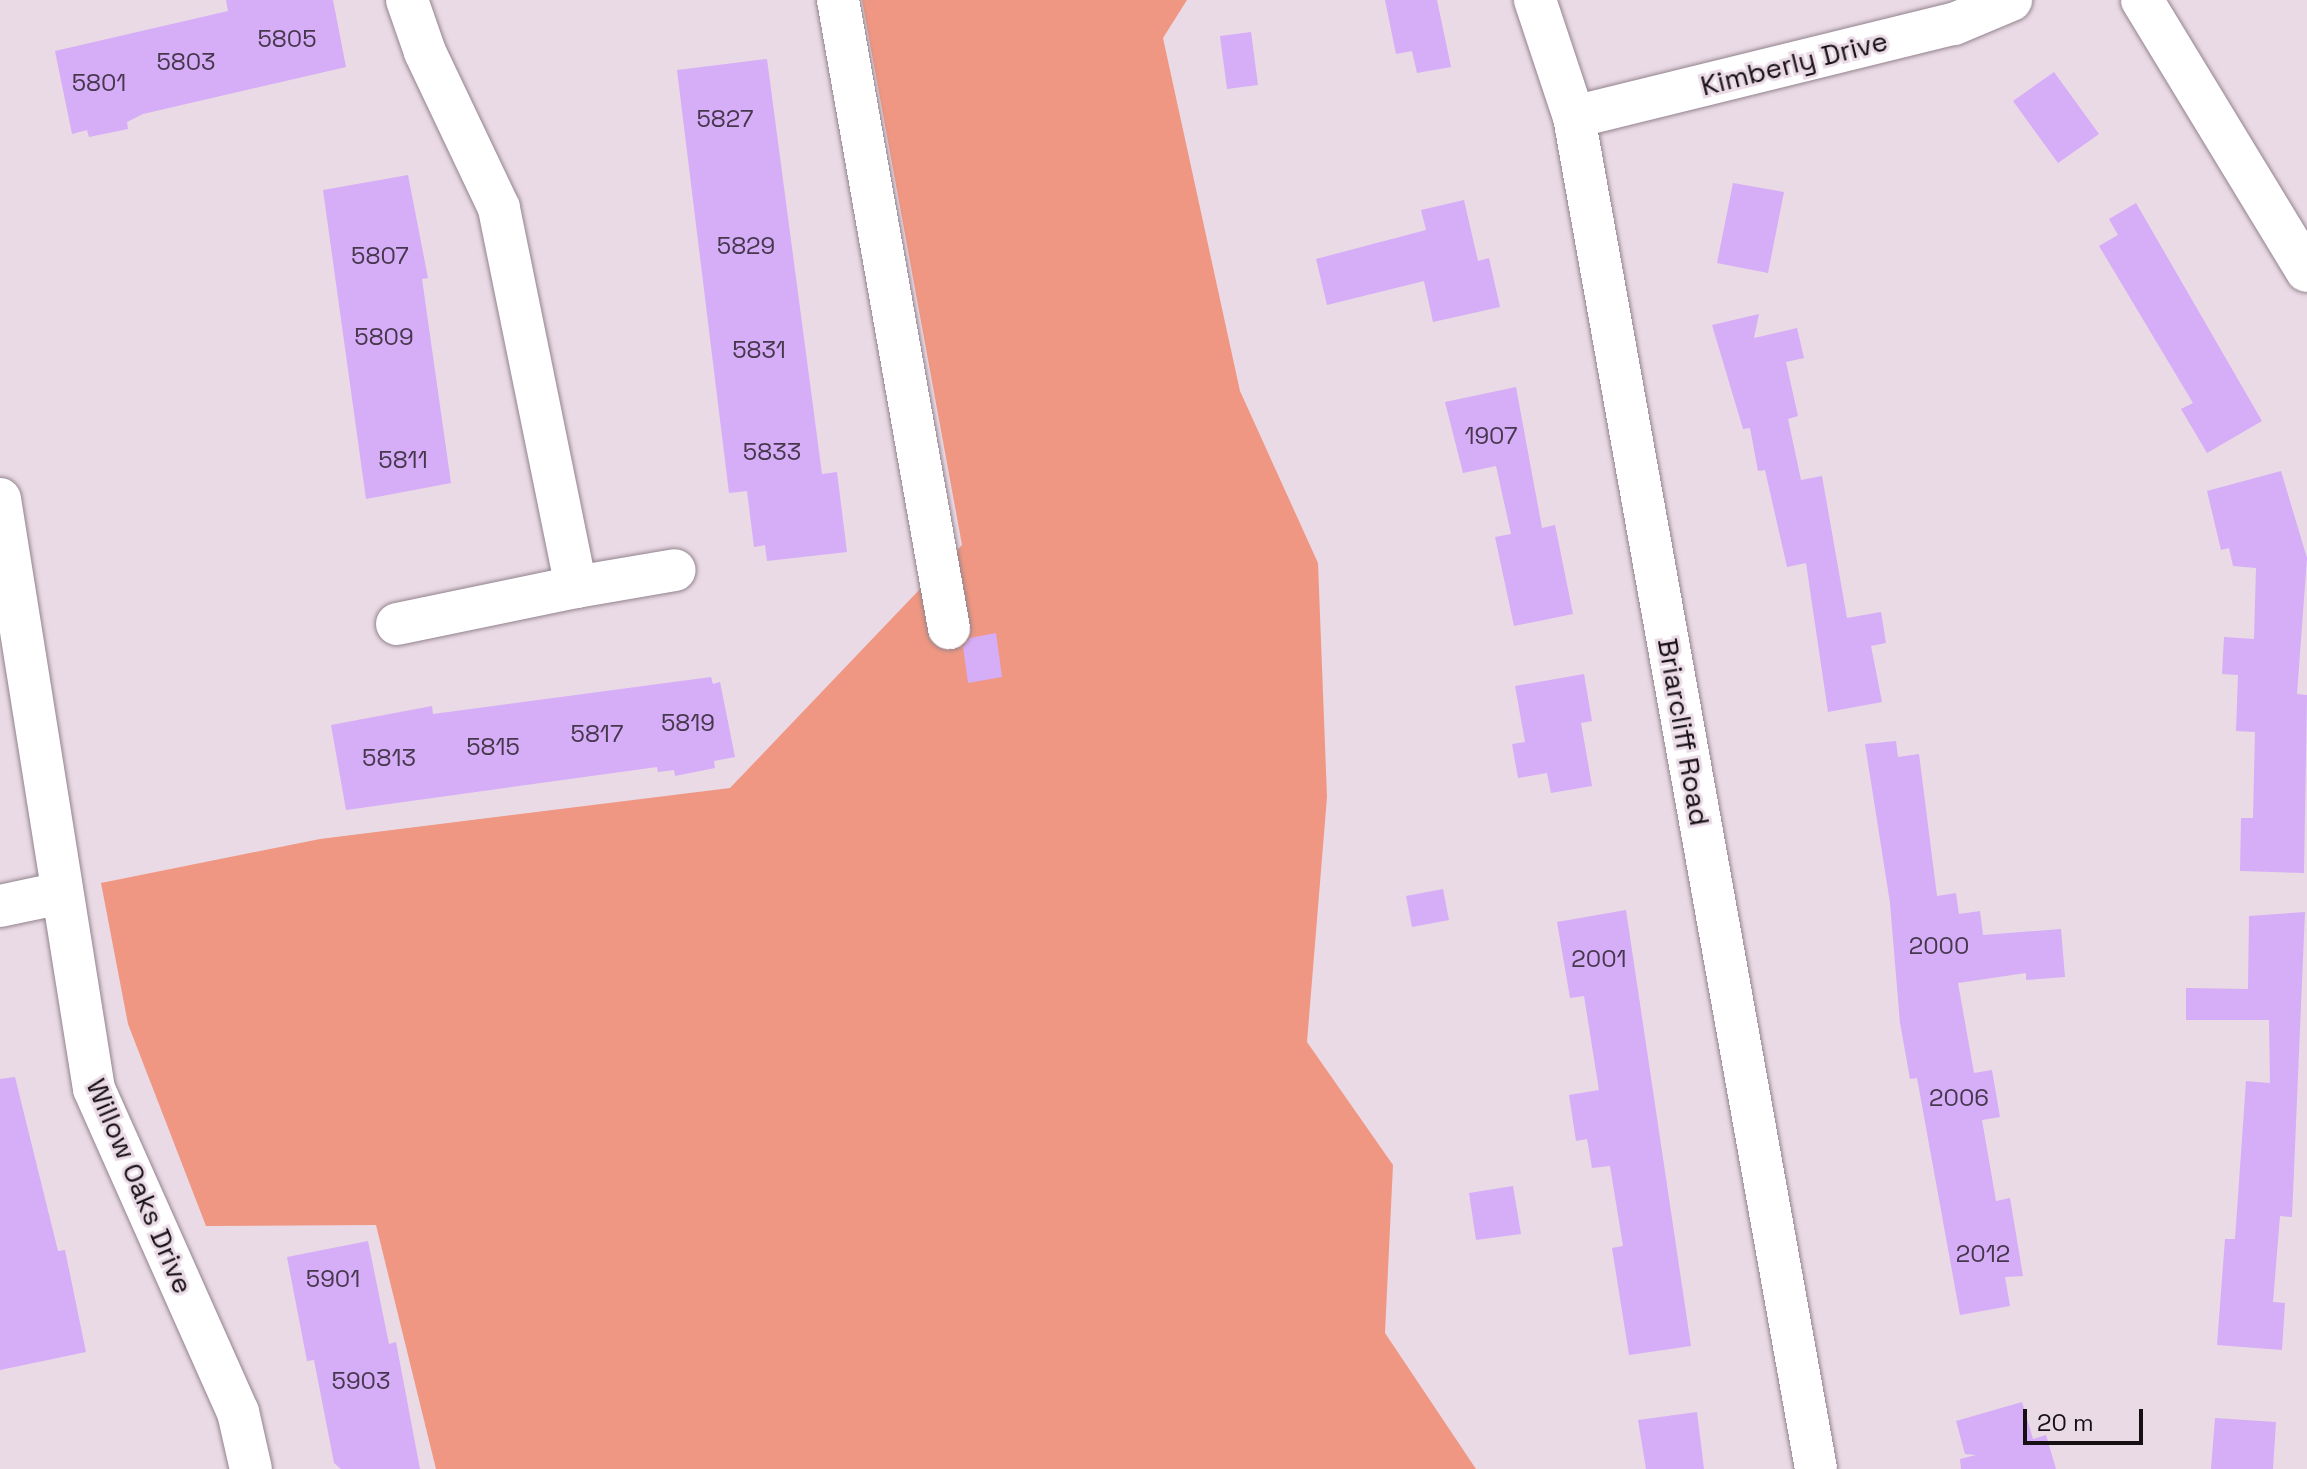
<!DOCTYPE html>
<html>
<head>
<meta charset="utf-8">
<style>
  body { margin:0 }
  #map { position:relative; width:2307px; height:1469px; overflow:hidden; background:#eadae5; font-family:"Space Grotesk",sans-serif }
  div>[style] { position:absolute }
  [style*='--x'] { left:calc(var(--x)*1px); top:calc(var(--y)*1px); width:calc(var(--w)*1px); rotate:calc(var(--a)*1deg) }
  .forest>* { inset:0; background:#ef9782 }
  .building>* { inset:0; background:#d6adf7 }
  .roads { filter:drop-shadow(0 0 2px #92838d) drop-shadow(0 0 2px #92838d) }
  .minor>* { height:42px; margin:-21px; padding:0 21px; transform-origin:21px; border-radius:21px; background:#fff }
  span { translate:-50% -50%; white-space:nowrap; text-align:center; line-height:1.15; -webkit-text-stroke:6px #eadae5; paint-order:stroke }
  .number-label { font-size:24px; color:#46374d }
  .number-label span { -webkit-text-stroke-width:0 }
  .street-label { font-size:28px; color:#161014 }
  .scale { position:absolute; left:2023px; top:1409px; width:120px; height:36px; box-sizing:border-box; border:4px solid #161014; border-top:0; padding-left:10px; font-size:24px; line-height:28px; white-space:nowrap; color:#161014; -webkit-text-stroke:6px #eadae5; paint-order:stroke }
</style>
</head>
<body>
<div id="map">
  <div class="forest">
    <div style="clip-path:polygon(862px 0,1187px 0,1163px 38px,1240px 391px,1318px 563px,1327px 797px,1307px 1042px,1393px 1165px,1385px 1333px,1476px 1469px,436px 1469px,376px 1225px,206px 1226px,128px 1024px,101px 883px,320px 839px,730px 788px,962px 545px)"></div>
  </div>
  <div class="building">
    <div style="clip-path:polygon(226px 0,333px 0,346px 67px,143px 114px,127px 122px,128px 129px,89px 137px,87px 130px,72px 134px,55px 51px,228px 11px)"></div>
    <div style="clip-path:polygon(1385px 0,1437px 0,1451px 67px,1417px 73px,1412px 51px,1396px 54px)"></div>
    <div style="clip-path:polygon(1251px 32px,1258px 85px,1227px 89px,1220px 36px)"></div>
    <div style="clip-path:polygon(767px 59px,822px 474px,837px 472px,847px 552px,767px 561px,765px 545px,754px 547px,747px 491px,729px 493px,677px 70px)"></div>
    <div style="clip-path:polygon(2054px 72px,2099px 134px,2058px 163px,2013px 101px)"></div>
    <div style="clip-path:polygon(408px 175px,428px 278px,422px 279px,451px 483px,366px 499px,323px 190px)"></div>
    <div style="clip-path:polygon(1733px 183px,1784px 192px,1768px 273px,1717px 263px)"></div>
    <div style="clip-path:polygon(1464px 200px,1478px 261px,1489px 258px,1500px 307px,1433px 322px,1424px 281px,1327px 305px,1316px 259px,1426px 230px,1421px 210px)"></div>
    <div style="clip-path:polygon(2136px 203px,2262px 421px,2207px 453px,2181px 409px,2193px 403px,2099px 246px,2118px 235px,2109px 219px)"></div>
    <div style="clip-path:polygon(1759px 314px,1754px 338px,1797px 328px,1804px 358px,1786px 362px,1798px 416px,1788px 419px,1801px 480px,1822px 476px,1847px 618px,1881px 612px,1886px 643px,1871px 646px,1882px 702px,1828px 712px,1806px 563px,1787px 567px,1765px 470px,1758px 471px,1750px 428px,1743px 429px,1712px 325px)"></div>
    <div style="clip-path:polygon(1516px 387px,1542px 528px,1555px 525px,1573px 614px,1514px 626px,1495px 537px,1511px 534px,1496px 466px,1463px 473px,1445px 402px)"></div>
    <div style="clip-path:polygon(2281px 471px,2307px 558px,2297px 694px,2307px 695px,2304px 873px,2240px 871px,2241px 818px,2253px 818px,2255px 732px,2236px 731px,2238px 675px,2222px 674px,2224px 637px,2254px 639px,2256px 568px,2233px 566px,2229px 548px,2221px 550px,2207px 491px)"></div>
    <div style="clip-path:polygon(996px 633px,1002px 677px,968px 683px,963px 647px,970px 638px)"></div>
    <div style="clip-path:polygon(1584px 674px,1592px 721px,1581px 723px,1592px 786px,1551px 793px,1547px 773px,1518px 778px,1512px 744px,1525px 742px,1515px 686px)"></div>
    <div style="clip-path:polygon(711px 677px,713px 684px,720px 682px,735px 757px,714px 761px,715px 768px,675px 776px,674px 770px,658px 772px,657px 767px,346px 810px,331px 725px,432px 706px,433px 714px)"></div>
    <div style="clip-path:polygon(1896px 741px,1898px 757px,1919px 754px,1937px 896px,1956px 893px,1959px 914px,1980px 911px,1983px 935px,2061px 929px,2065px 977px,2026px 980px,2026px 973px,1958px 983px,1974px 1073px,1992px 1070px,2000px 1117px,1982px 1120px,1996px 1201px,2010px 1198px,2023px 1276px,2005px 1277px,2010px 1306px,1960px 1315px,1917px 1078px,1910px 1079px,1900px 1023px,1890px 903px,1865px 744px)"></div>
    <div style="clip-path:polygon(1443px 889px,1449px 920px,1412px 927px,1406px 896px)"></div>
    <div style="clip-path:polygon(1626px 910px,1691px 1346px,1629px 1355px,1612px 1248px,1623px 1246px,1610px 1166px,1592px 1168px,1587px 1139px,1576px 1141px,1569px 1095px,1599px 1090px,1584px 996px,1570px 998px,1557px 922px)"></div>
    <div style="clip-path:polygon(2305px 912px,2292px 1217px,2280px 1216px,2273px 1302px,2285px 1303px,2282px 1350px,2217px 1345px,2225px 1239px,2235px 1239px,2246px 1081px,2270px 1083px,2269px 1020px,2186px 1020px,2186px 988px,2248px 989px,2249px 916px)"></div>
    <div style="clip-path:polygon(15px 1077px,58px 1251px,65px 1250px,86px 1352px,0 1370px,0 1079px)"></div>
    <div style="clip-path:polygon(1513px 1186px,1521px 1234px,1476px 1240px,1469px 1193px)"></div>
    <div style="clip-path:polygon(368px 1241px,389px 1344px,396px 1342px,420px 1469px,341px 1469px,334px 1463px,314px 1360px,307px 1361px,287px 1257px)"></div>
    <div style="clip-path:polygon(2022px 1402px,2033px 1439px,2046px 1435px,2056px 1469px,1961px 1469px,1960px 1459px,1976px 1455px,1965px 1454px,1956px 1421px)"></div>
    <div style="clip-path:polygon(1697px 1412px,1704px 1469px,1646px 1469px,1638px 1420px)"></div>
    <div style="clip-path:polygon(2215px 1418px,2276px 1422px,2273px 1469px,2211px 1469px)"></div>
  </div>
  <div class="roads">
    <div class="minor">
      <div style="--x:838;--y:0;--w:638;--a:79.98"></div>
      <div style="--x:1535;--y:0;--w:123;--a:71.6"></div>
      <div style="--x:1574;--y:117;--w:1373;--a:79.85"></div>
      <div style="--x:2142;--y:0;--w:317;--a:58.7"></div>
      <div style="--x:1574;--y:117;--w:391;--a:-13.8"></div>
      <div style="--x:1954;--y:24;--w:62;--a:-22.8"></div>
      <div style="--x:0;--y:499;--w:597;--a:80.95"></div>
      <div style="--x:94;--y:1089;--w:354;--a:66"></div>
      <div style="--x:238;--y:1412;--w:58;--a:77.2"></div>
      <div style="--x:576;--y:587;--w:100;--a:-9.7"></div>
      <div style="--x:397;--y:624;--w:183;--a:-11.7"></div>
      <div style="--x:576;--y:587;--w:387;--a:-101.5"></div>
      <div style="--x:499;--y:208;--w:173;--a:-115.4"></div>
      <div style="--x:425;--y:52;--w:55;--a:-109.1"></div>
      <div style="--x:0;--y:906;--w:62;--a:-12"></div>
    </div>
  </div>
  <div class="number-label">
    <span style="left:287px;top:39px">5805</span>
    <span style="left:186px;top:62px">5803</span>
    <span style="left:99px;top:83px">5801</span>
    <span style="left:725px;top:119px">5827</span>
    <span style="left:746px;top:246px">5829</span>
    <span style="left:380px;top:256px">5807</span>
    <span style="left:384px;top:337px">5809</span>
    <span style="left:759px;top:350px">5831</span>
    <span style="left:1491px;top:436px">1907</span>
    <span style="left:772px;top:452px">5833</span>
    <span style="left:403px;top:460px">5811</span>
    <span style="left:688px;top:723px">5819</span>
    <span style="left:597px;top:734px">5817</span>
    <span style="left:493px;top:747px">5815</span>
    <span style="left:389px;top:758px">5813</span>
    <span style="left:1939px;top:946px">2000</span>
    <span style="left:1599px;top:959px">2001</span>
    <span style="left:1959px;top:1098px">2006</span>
    <span style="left:1983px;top:1254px">2012</span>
    <span style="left:333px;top:1279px">5901</span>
    <span style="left:361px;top:1381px">5903</span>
  </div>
  <div class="street-label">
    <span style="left:1794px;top:63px;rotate:-14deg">Kimberly Drive</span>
    <span style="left:1684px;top:732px;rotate:80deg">Briarcliff Road</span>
    <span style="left:140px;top:1186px;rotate:67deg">Willow Oaks Drive</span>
  </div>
  <div class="scale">20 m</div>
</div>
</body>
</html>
